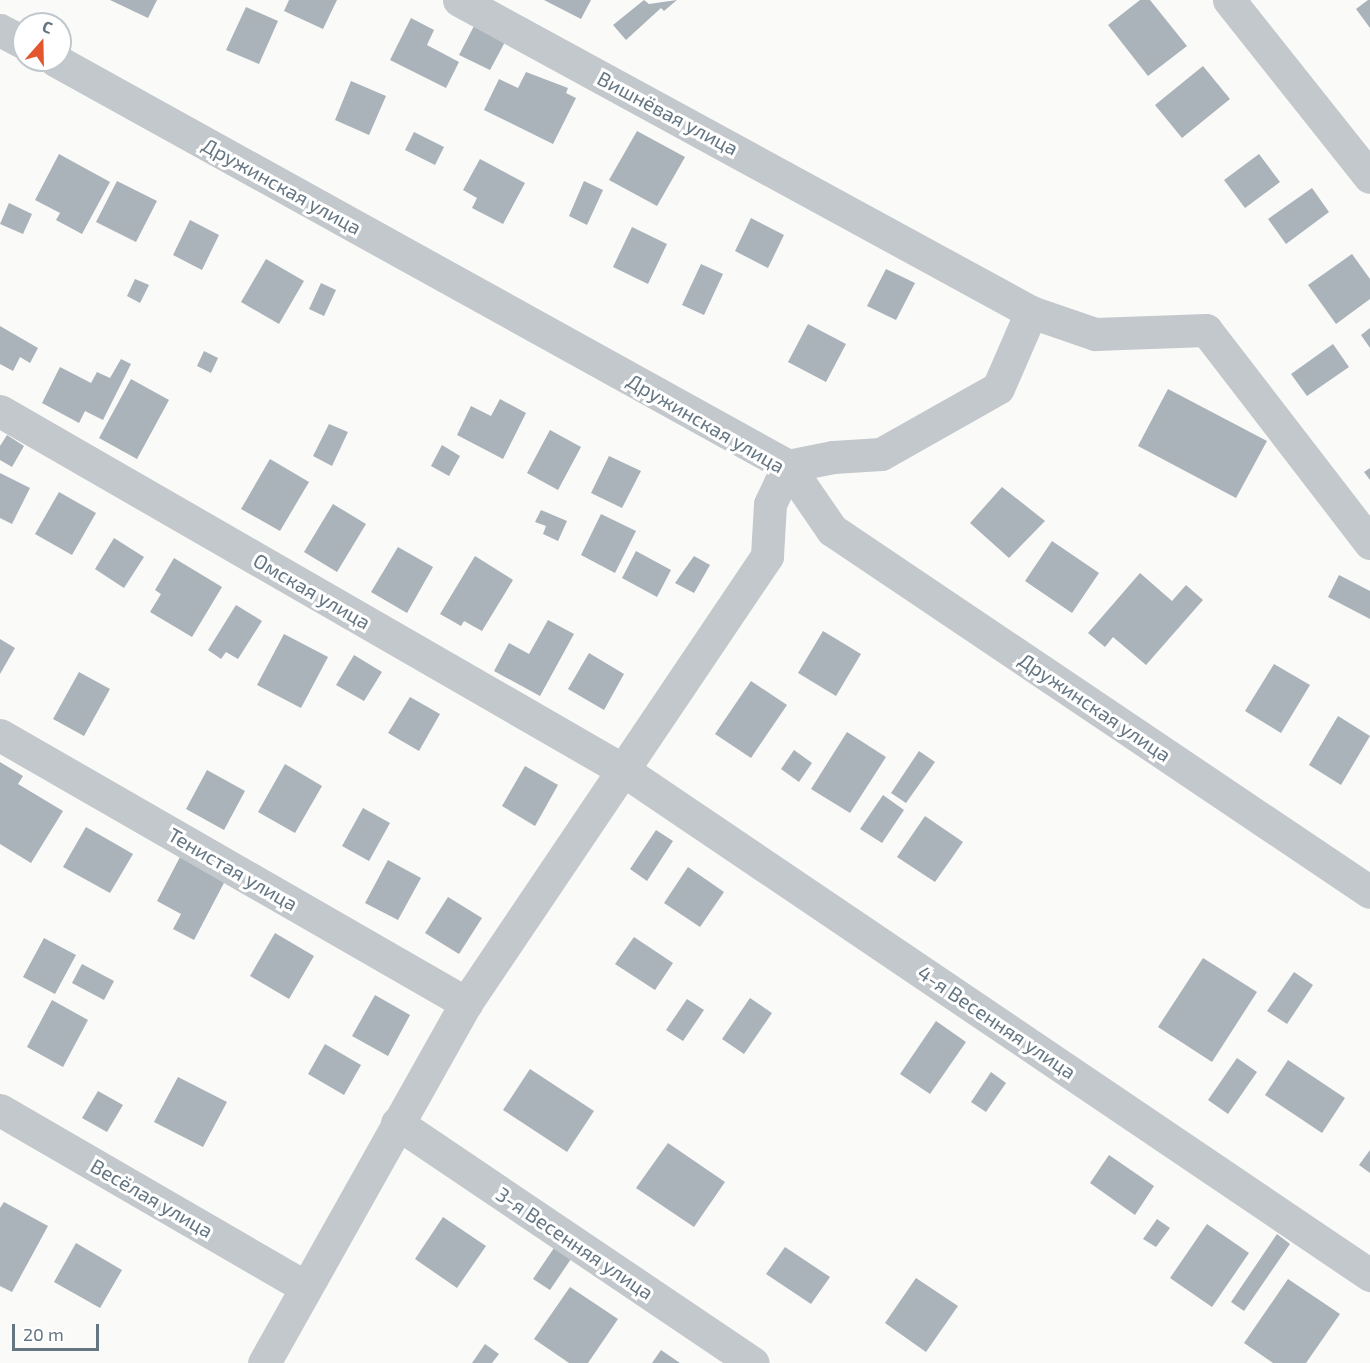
<!DOCTYPE html>
<html>
<head>
<meta charset="utf-8">
<style>
  body { margin:0 }
  #map { position:relative; width:1370px; height:1363px; overflow:hidden; background:#fafaf8; font-family:"Exo 2",sans-serif }
  div>[style] { position:absolute }
  [style*='--x'] { left:calc(var(--x)*1px); top:calc(var(--y)*1px); width:calc(var(--w)*1px); rotate:calc(var(--a)*1deg) }
  .building>* { inset:0; background:#aab3b9 }
  .minor>* { height:33px; margin:-16.5px; padding:0 16.5px; transform-origin:16.5px; border-radius:16.5px; background:#c3c8cc }
  span { translate:-50% -50%; white-space:nowrap; text-align:center; line-height:1.15; -webkit-text-stroke:6px #fff; paint-order:stroke }
  .street-label { font-size:20px; color:#657683 }
  .north { position:absolute; left:12px; top:12px; width:60px; height:60px; box-sizing:border-box; background:#fff; border:2px solid #c1c8cd; border-radius:50%; rotate:20deg; font-size:16px; font-weight:700; line-height:24px; text-align:center; color:#657683 }
  .north::after { content:''; display:block; margin:auto; width:21px; height:27px; background:#e4572e; clip-path:polygon(50% 0,100% 100%,50% 72%,0 100%) }
  .scale { position:absolute; left:12px; top:1324px; width:87px; height:27px; box-sizing:border-box; border:3px solid #657683; border-top:0; padding-left:8px; font-size:18px; line-height:21px; white-space:nowrap; color:#657683; -webkit-text-stroke:4px #fff; paint-order:stroke }
</style>
</head>
<body>
<div id="map">
  <div class="building">
    <div style="clip-path:polygon(110px 0,157px 0,148px 18px)"></div>
    <div style="clip-path:polygon(289px 0,337px 0,323px 29px,284px 11px)"></div>
    <div style="clip-path:polygon(544px 0,591px 0,581px 19px)"></div>
    <div style="clip-path:polygon(644px 0,649px 4px,677px 0,664px 11px,661px 8px,626px 40px,613px 25px)"></div>
    <div style="clip-path:polygon(1140px 0,1150px 0,1187px 46px,1148px 76px,1108px 25px)"></div>
    <div style="clip-path:polygon(1368px 0,1370px 0,1370px 28px,1356px 9px)"></div>
    <div style="clip-path:polygon(246px 7px,278px 21px,259px 64px,226px 50px)"></div>
    <div style="clip-path:polygon(411px 18px,434px 30px,427px 45px,459px 62px,446px 88px,390px 60px)"></div>
    <div style="clip-path:polygon(474px 26px,505px 42px,490px 70px,459px 55px)"></div>
    <div style="clip-path:polygon(1203px 66px,1230px 99px,1182px 138px,1155px 105px)"></div>
    <div style="clip-path:polygon(526px 72px,568px 88px,566px 93px,576px 98px,553px 144px,484px 110px,499px 79px,518px 88px)"></div>
    <div style="clip-path:polygon(351px 81px,386px 96px,369px 135px,335px 120px)"></div>
    <div style="clip-path:polygon(637px 131px,685px 157px,657px 206px,609px 180px)"></div>
    <div style="clip-path:polygon(414px 132px,444px 147px,435px 165px,405px 150px)"></div>
    <div style="clip-path:polygon(59px 154px,110px 182px,82px 234px,56px 220px,60px 213px,35px 200px)"></div>
    <div style="clip-path:polygon(1259px 154px,1280px 182px,1245px 208px,1224px 180px)"></div>
    <div style="clip-path:polygon(480px 159px,525px 183px,503px 224px,472px 208px,477px 198px,463px 190px)"></div>
    <div style="clip-path:polygon(117px 181px,157px 201px,136px 242px,96px 222px)"></div>
    <div style="clip-path:polygon(584px 181px,603px 190px,587px 225px,569px 216px)"></div>
    <div style="clip-path:polygon(1312px 188px,1329px 212px,1286px 244px,1268px 219px)"></div>
    <div style="clip-path:polygon(9px 203px,32px 214px,23px 234px,0 224px)"></div>
    <div style="clip-path:polygon(751px 218px,784px 235px,768px 268px,735px 251px)"></div>
    <div style="clip-path:polygon(190px 220px,219px 235px,202px 270px,173px 255px)"></div>
    <div style="clip-path:polygon(632px 227px,667px 244px,648px 284px,613px 267px)"></div>
    <div style="clip-path:polygon(1352px 254px,1370px 279px,1370px 299px,1336px 324px,1308px 285px)"></div>
    <div style="clip-path:polygon(266px 259px,304px 281px,279px 324px,241px 302px)"></div>
    <div style="clip-path:polygon(701px 264px,723px 274px,704px 315px,682px 305px)"></div>
    <div style="clip-path:polygon(886px 269px,915px 283px,896px 320px,867px 306px)"></div>
    <div style="clip-path:polygon(135px 279px,149px 285px,140px 303px,127px 296px)"></div>
    <div style="clip-path:polygon(321px 283px,336px 290px,324px 316px,309px 309px)"></div>
    <div style="clip-path:polygon(808px 324px,846px 344px,826px 382px,788px 362px)"></div>
    <div style="clip-path:polygon(0 326px,38px 348px,30px 363px,20px 357px,13px 371px,0 364px)"></div>
    <div style="clip-path:polygon(1370px 328px,1370px 348px,1361px 335px)"></div>
    <div style="clip-path:polygon(1333px 344px,1349px 367px,1307px 396px,1291px 374px)"></div>
    <div style="clip-path:polygon(204px 351px,218px 358px,211px 373px,197px 366px)"></div>
    <div style="clip-path:polygon(121px 359px,131px 364px,103px 420px,85px 411px,79px 423px,42px 403px,60px 367px,91px 383px,97px 372px,110px 378px)"></div>
    <div style="clip-path:polygon(131px 379px,169px 400px,137px 459px,99px 438px)"></div>
    <div style="clip-path:polygon(1168px 389px,1267px 441px,1236px 498px,1138px 446px)"></div>
    <div style="clip-path:polygon(500px 399px,526px 413px,503px 459px,457px 435px,471px 406px,491px 416px)"></div>
    <div style="clip-path:polygon(329px 424px,348px 432px,332px 466px,313px 456px)"></div>
    <div style="clip-path:polygon(550px 430px,581px 447px,558px 490px,527px 473px)"></div>
    <div style="clip-path:polygon(7px 435px,24px 446px,12px 467px,0 460px,0 446px)"></div>
    <div style="clip-path:polygon(442px 445px,460px 456px,449px 476px,431px 466px)"></div>
    <div style="clip-path:polygon(609px 456px,641px 471px,622px 508px,591px 493px)"></div>
    <div style="clip-path:polygon(270px 459px,309px 482px,280px 531px,241px 509px)"></div>
    <div style="clip-path:polygon(1370px 468px,1370px 480px,1364px 472px)"></div>
    <div style="clip-path:polygon(0 473px,30px 488px,12px 524px,0 518px)"></div>
    <div style="clip-path:polygon(1002px 487px,1045px 521px,1009px 558px,970px 523px)"></div>
    <div style="clip-path:polygon(59px 492px,96px 513px,72px 555px,35px 534px)"></div>
    <div style="clip-path:polygon(333px 504px,366px 524px,337px 572px,304px 552px)"></div>
    <div style="clip-path:polygon(541px 510px,567px 521px,558px 541px,543px 534px,546px 526px,535px 522px)"></div>
    <div style="clip-path:polygon(601px 514px,636px 531px,615px 573px,581px 555px)"></div>
    <div style="clip-path:polygon(114px 538px,144px 557px,124px 588px,95px 569px)"></div>
    <div style="clip-path:polygon(1052px 541px,1099px 573px,1072px 613px,1025px 581px)"></div>
    <div style="clip-path:polygon(398px 547px,433px 567px,407px 613px,371px 592px)"></div>
    <div style="clip-path:polygon(636px 551px,671px 570px,657px 597px,622px 578px)"></div>
    <div style="clip-path:polygon(475px 556px,513px 580px,482px 631px,464px 621px,461px 626px,440px 614px)"></div>
    <div style="clip-path:polygon(694px 556px,710px 565px,694px 593px,675px 583px)"></div>
    <div style="clip-path:polygon(174px 558px,222px 587px,192px 637px,150px 612px,161px 594px,155px 590px)"></div>
    <div style="clip-path:polygon(1140px 573px,1172px 601px,1186px 585px,1203px 600px,1146px 665px,1113px 637px,1105px 647px,1088px 633px)"></div>
    <div style="clip-path:polygon(1339px 575px,1370px 591px,1370px 619px,1328px 597px)"></div>
    <div style="clip-path:polygon(236px 605px,262px 621px,238px 659px,226px 652px,221px 659px,208px 650px)"></div>
    <div style="clip-path:polygon(548px 620px,574px 634px,540px 696px,494px 671px,509px 643px,529px 654px)"></div>
    <div style="clip-path:polygon(823px 631px,861px 654px,836px 696px,798px 673px)"></div>
    <div style="clip-path:polygon(284px 634px,328px 657px,301px 708px,257px 685px)"></div>
    <div style="clip-path:polygon(0 639px,15px 648px,0 674px)"></div>
    <div style="clip-path:polygon(589px 653px,624px 674px,604px 710px,568px 689px)"></div>
    <div style="clip-path:polygon(354px 655px,382px 672px,364px 701px,336px 685px)"></div>
    <div style="clip-path:polygon(1274px 664px,1310px 685px,1281px 733px,1245px 711px)"></div>
    <div style="clip-path:polygon(79px 672px,110px 689px,84px 736px,53px 719px)"></div>
    <div style="clip-path:polygon(751px 681px,787px 705px,751px 758px,715px 734px)"></div>
    <div style="clip-path:polygon(410px 697px,440px 714px,419px 751px,388px 733px)"></div>
    <div style="clip-path:polygon(1338px 716px,1370px 736px,1341px 785px,1309px 765px)"></div>
    <div style="clip-path:polygon(847px 732px,886px 757px,850px 813px,811px 789px)"></div>
    <div style="clip-path:polygon(794px 750px,812px 763px,799px 782px,781px 769px)"></div>
    <div style="clip-path:polygon(919px 751px,935px 762px,906px 803px,891px 793px)"></div>
    <div style="clip-path:polygon(0 762px,23px 776px,18px 784px,63px 811px,31px 863px,0 844px)"></div>
    <div style="clip-path:polygon(285px 764px,322px 786px,295px 833px,258px 812px)"></div>
    <div style="clip-path:polygon(525px 766px,558px 785px,535px 826px,502px 806px)"></div>
    <div style="clip-path:polygon(207px 770px,245px 791px,224px 830px,186px 809px)"></div>
    <div style="clip-path:polygon(883px 795px,904px 810px,882px 843px,860px 829px)"></div>
    <div style="clip-path:polygon(363px 808px,390px 823px,369px 861px,342px 846px)"></div>
    <div style="clip-path:polygon(925px 816px,963px 842px,935px 882px,897px 857px)"></div>
    <div style="clip-path:polygon(86px 827px,133px 854px,110px 893px,63px 867px)"></div>
    <div style="clip-path:polygon(656px 830px,673px 841px,647px 881px,630px 869px)"></div>
    <div style="clip-path:polygon(180px 857px,225px 881px,194px 940px,173px 929px,181px 914px,157px 901px)"></div>
    <div style="clip-path:polygon(388px 860px,421px 878px,398px 920px,365px 903px)"></div>
    <div style="clip-path:polygon(688px 867px,724px 892px,700px 927px,664px 903px)"></div>
    <div style="clip-path:polygon(448px 897px,482px 918px,459px 954px,425px 933px)"></div>
    <div style="clip-path:polygon(275px 933px,314px 956px,289px 999px,250px 976px)"></div>
    <div style="clip-path:polygon(634px 937px,673px 963px,655px 990px,615px 964px)"></div>
    <div style="clip-path:polygon(44px 938px,76px 955px,55px 994px,23px 977px)"></div>
    <div style="clip-path:polygon(1203px 958px,1257px 992px,1212px 1062px,1158px 1027px)"></div>
    <div style="clip-path:polygon(82px 964px,114px 981px,104px 1000px,72px 983px)"></div>
    <div style="clip-path:polygon(1294px 972px,1313px 985px,1287px 1024px,1267px 1011px)"></div>
    <div style="clip-path:polygon(375px 995px,410px 1015px,388px 1056px,352px 1036px)"></div>
    <div style="clip-path:polygon(750px 998px,772px 1013px,744px 1054px,722px 1039px)"></div>
    <div style="clip-path:polygon(687px 999px,704px 1010px,683px 1041px,666px 1030px)"></div>
    <div style="clip-path:polygon(52px 1000px,88px 1020px,63px 1067px,27px 1047px)"></div>
    <div style="clip-path:polygon(936px 1021px,966px 1042px,930px 1094px,900px 1074px)"></div>
    <div style="clip-path:polygon(325px 1044px,361px 1065px,344px 1095px,308px 1074px)"></div>
    <div style="clip-path:polygon(1237px 1058px,1257px 1072px,1228px 1114px,1208px 1100px)"></div>
    <div style="clip-path:polygon(1288px 1060px,1345px 1098px,1322px 1133px,1265px 1095px)"></div>
    <div style="clip-path:polygon(530px 1069px,594px 1111px,567px 1152px,503px 1110px)"></div>
    <div style="clip-path:polygon(991px 1072px,1006px 1083px,986px 1112px,971px 1102px)"></div>
    <div style="clip-path:polygon(178px 1077px,227px 1102px,203px 1147px,154px 1122px)"></div>
    <div style="clip-path:polygon(98px 1091px,123px 1105px,107px 1132px,82px 1118px)"></div>
    <div style="clip-path:polygon(668px 1143px,725px 1182px,694px 1227px,636px 1188px)"></div>
    <div style="clip-path:polygon(1370px 1150px,1370px 1173px,1359px 1165px)"></div>
    <div style="clip-path:polygon(1109px 1155px,1154px 1186px,1135px 1215px,1090px 1183px)"></div>
    <div style="clip-path:polygon(4px 1202px,48px 1226px,12px 1292px,0 1286px,0 1208px)"></div>
    <div style="clip-path:polygon(443px 1217px,486px 1246px,457px 1288px,415px 1259px)"></div>
    <div style="clip-path:polygon(1157px 1219px,1170px 1228px,1156px 1247px,1143px 1239px)"></div>
    <div style="clip-path:polygon(1207px 1224px,1249px 1253px,1212px 1307px,1170px 1278px)"></div>
    <div style="clip-path:polygon(1277px 1234px,1290px 1244px,1244px 1311px,1231px 1302px)"></div>
    <div style="clip-path:polygon(76px 1243px,122px 1270px,100px 1308px,54px 1282px)"></div>
    <div style="clip-path:polygon(556px 1245px,573px 1256px,550px 1290px,533px 1279px)"></div>
    <div style="clip-path:polygon(785px 1247px,830px 1277px,811px 1304px,766px 1274px)"></div>
    <div style="clip-path:polygon(916px 1278px,958px 1306px,926px 1352px,885px 1323px)"></div>
    <div style="clip-path:polygon(1288px 1279px,1340px 1314px,1306px 1363px,1273px 1363px,1244px 1343px)"></div>
    <div style="clip-path:polygon(570px 1287px,618px 1319px,588px 1363px,569px 1363px,534px 1339px)"></div>
    <div style="clip-path:polygon(485px 1344px,499px 1354px,492px 1363px,472px 1363px)"></div>
    <div style="clip-path:polygon(661px 1350px,680px 1363px,652px 1363px)"></div>
  </div>
  <div class="minor">
    <div style="--x:459;--y:0;--w:652;--a:28.61"></div>
    <div style="--x:1229;--y:0;--w:226;--a:51.5"></div>
    <div style="--x:0;--y:30;--w:27;--a:28"></div>
    <div style="--x:55;--y:60;--w:838;--a:28.98"></div>
    <div style="--x:788;--y:466;--w:78;--a:55.5"></div>
    <div style="--x:832;--y:530;--w:648;--a:33.94"></div>
    <div style="--x:0;--y:411;--w:719;--a:29.95"></div>
    <div style="--x:623;--y:770;--w:902;--a:34.06"></div>
    <div style="--x:0;--y:735;--w:538;--a:29.9"></div>
    <div style="--x:0;--y:1110;--w:351;--a:30.1"></div>
    <div style="--x:397;--y:1123;--w:429;--a:34"></div>
    <div style="--x:264;--y:1363;--w:413;--a:-60.7"></div>
    <div style="--x:466;--y:1003;--w:539;--a:-56.04"></div>
    <div style="--x:767;--y:556;--w:52;--a:-86.7"></div>
    <div style="--x:770;--y:504;--w:42;--a:-64.7"></div>
    <div style="--x:788;--y:466;--w:46;--a:-11.3"></div>
    <div style="--x:833;--y:457;--w:48;--a:-3.6"></div>
    <div style="--x:881;--y:454;--w:134;--a:-29.4"></div>
    <div style="--x:998;--y:388;--w:83;--a:-66.5"></div>
    <div style="--x:1031;--y:312;--w:68;--a:19"></div>
    <div style="--x:1095;--y:334;--w:111;--a:-2.1"></div>
    <div style="--x:1206;--y:330;--w:269;--a:52.4"></div>
  </div>
  <div class="street-label">
    <span style="left:668px;top:113px;rotate:28deg">Вишнёвая улица</span>
    <span style="left:282px;top:186px;rotate:29deg">Дружинская улица</span>
    <span style="left:706px;top:423px;rotate:30deg">Дружинская улица</span>
    <span style="left:312px;top:591px;rotate:30deg">Омская улица</span>
    <span style="left:1095px;top:707px;rotate:34deg">Дружинская улица</span>
    <span style="left:233px;top:869px;rotate:30deg">Тенистая улица</span>
    <span style="left:997px;top:1022px;rotate:34deg">4-я Весенняя улица</span>
    <span style="left:152px;top:1198px;rotate:30deg">Весёлая улица</span>
    <span style="left:575px;top:1243px;rotate:34deg">3-я Весенняя улица</span>
  </div>
  <div class="north">С</div>
  <div class="scale">20 m</div>
</div>
</body>
</html>
